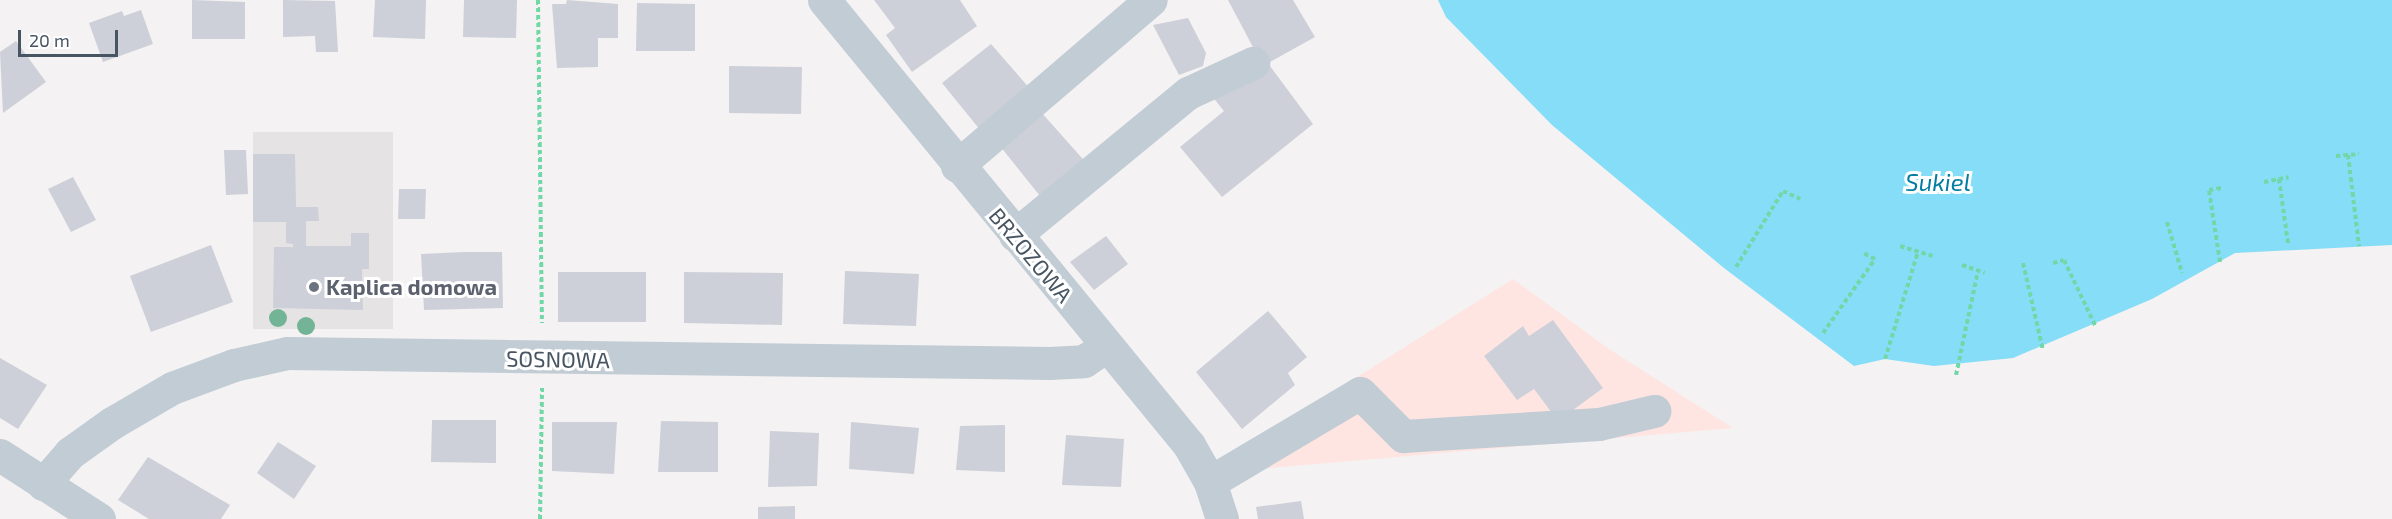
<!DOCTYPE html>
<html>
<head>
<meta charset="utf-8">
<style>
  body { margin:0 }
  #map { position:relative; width:2392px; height:519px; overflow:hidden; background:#f4f2f2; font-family:"Exo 2",sans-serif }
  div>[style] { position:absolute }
  .education>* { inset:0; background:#e5e3e4 }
  .medical>* { inset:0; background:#fee5e2 }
  .water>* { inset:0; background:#85ddf7 }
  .building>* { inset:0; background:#cdd0d8 }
  .path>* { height:4px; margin-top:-2px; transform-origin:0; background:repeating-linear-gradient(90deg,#70d8a7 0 4.5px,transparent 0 7.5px) }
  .minor>* { height:33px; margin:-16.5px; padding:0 16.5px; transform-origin:16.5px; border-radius:16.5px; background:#c1ccd5 }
  .trees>* { width:18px; height:18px; margin:-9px; border-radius:50%; background:#74b496 }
  .dots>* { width:16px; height:16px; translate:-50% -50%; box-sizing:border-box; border:3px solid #fff; border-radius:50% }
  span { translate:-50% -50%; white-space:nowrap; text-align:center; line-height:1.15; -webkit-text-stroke:6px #fff; paint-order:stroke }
  .street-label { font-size:22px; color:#475562 }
  .worship-label { font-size:22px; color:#5b616d; font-weight:700 }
  .left { translate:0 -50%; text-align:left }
  .water-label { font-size:24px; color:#037ea2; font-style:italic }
  .scale { position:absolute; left:18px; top:30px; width:100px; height:27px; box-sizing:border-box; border:3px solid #475562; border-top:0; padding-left:8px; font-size:18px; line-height:21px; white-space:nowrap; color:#475562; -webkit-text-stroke:4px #fff; paint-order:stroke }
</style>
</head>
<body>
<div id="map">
  <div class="education">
    <div style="clip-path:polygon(253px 132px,393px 132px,393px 329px,253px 329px)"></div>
  </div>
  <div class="medical">
    <div style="clip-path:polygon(1513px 279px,1609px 349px,1733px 428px,1246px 470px,1233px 455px)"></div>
  </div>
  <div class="water">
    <div style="clip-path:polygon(1438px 0,2392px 0,2392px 245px,2235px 253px,2152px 299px,2013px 358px,1934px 366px,1885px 359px,1854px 366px,1724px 268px,1552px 125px,1446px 17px)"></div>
  </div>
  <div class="building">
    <div style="clip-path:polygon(192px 0,245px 2px,245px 39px,192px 39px)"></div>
    <div style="clip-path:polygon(283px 0,335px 1px,338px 52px,316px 52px,315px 36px,283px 37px)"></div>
    <div style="clip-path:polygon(375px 0,426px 0,425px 39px,373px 37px)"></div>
    <div style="clip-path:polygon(464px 0,517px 0,516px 38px,463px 37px)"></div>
    <div style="clip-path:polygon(567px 0,618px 4px,618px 38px,598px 38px,598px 67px,557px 68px,552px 4px,566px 4px)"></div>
    <div style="clip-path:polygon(874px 0,960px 0,977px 26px,912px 72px,886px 35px,895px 28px)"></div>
    <div style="clip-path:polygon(1228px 0,1293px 0,1315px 37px,1263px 66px)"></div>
    <div style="clip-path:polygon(637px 3px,695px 4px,695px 51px,636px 51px)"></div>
    <div style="clip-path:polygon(141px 10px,153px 44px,103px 62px,89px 23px,122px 11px,124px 16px)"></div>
    <div style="clip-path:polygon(1188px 18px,1206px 53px,1203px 66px,1179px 75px,1153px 25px)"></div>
    <div style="clip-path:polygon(16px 41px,46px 82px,3px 113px,0 52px)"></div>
    <div style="clip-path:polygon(991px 44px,1031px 90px,981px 131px,942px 83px)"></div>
    <div style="clip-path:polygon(729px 66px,802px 67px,801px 114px,729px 113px)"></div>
    <div style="clip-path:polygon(1270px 66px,1313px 124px,1222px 197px,1180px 147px,1224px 111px,1211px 95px)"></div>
    <div style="clip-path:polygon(1041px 112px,1089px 166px,1044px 201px,1000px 146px)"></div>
    <div style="clip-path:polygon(224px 150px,246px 150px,248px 194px,226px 195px)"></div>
    <div style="clip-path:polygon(253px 154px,295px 154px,296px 207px,318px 207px,319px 221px,306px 221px,306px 246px,351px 246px,351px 233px,369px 233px,369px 269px,362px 269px,363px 310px,273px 308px,274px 247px,293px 247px,293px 244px,286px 243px,286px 222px,253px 222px)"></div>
    <div style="clip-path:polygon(73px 177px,96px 220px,71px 232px,48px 189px)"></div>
    <div style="clip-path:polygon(399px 189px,426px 189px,425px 219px,398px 219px)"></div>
    <div style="clip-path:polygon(1106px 236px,1128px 264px,1094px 290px,1070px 262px)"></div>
    <div style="clip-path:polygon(211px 245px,233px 302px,151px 332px,130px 276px)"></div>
    <div style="clip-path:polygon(464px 252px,502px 252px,503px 308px,424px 310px,421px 254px)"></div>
    <div style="clip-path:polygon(845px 271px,919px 274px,916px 326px,843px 324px)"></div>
    <div style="clip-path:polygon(558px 272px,646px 272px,646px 322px,558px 322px)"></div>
    <div style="clip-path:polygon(684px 272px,783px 273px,782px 325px,684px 323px)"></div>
    <div style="clip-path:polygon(1268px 311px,1307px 357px,1288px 373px,1295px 385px,1242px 429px,1196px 372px)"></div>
    <div style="clip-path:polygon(1553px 320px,1603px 388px,1558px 421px,1534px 389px,1517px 400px,1484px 356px,1523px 326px,1529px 336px)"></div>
    <div style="clip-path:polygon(0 358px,47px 385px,18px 429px,0 418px)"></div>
    <div style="clip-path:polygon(432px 420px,496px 420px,496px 463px,431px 462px)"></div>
    <div style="clip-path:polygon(661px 421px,718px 422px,718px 472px,658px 472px)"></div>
    <div style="clip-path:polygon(552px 422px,617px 422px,614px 474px,552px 471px)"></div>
    <div style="clip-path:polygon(851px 422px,919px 428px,914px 474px,849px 469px)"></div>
    <div style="clip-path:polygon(1005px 425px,1005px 472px,956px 470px,960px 426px)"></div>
    <div style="clip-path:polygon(770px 431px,819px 433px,817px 486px,768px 487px)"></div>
    <div style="clip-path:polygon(1066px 435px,1124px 439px,1121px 487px,1062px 485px)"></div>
    <div style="clip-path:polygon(278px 442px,316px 466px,294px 499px,257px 473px)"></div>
    <div style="clip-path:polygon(148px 457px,230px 505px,221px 519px,149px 519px,118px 500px)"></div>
    <div style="clip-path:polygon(1301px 501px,1304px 519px,1258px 519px,1256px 507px)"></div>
    <div style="clip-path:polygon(795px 506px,795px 519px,758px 519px,758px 507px)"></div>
  </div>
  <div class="path">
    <div style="left:538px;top:0;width:323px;rotate:89.3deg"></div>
    <div style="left:2348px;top:155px;width:92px;rotate:83.1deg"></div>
    <div style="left:2336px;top:156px;width:23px;rotate:-5deg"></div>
    <div style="left:2279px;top:179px;width:65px;rotate:82deg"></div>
    <div style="left:2264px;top:182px;width:25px;rotate:-11deg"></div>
    <div style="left:2167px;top:222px;width:53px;rotate:73.6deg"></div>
    <div style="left:1900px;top:246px;width:34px;rotate:17deg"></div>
    <div style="left:2220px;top:262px;width:73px;rotate:-98.7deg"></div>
    <div style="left:2209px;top:190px;width:13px;rotate:-9deg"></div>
    <div style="left:2023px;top:263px;width:89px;rotate:77.1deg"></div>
    <div style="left:2053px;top:263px;width:11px;rotate:-15deg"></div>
    <div style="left:2064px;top:260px;width:74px;rotate:64.5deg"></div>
    <div style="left:1962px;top:265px;width:24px;rotate:19deg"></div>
    <div style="left:1736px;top:267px;width:89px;rotate:-58.3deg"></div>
    <div style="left:1783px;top:191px;width:19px;rotate:25deg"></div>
    <div style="left:1823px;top:333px;width:90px;rotate:-54.9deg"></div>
    <div style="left:1875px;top:259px;width:13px;rotate:-153deg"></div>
    <div style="left:1885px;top:359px;width:112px;rotate:-72.9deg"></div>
    <div style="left:1956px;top:375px;width:106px;rotate:-78.1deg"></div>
    <div style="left:540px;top:519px;width:131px;rotate:-89.1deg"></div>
  </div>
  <div class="minor">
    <div style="left:824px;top:0;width:576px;rotate:50.64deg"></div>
    <div style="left:1189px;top:445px;width:43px;rotate:60.4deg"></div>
    <div style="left:1210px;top:482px;width:39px;rotate:72deg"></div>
    <div style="left:957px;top:166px;width:255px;rotate:-40.6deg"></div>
    <div style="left:1015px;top:235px;width:224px;rotate:-39.4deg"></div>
    <div style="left:1188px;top:93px;width:72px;rotate:-24.8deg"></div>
    <div style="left:0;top:455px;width:118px;rotate:32.9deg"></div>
    <div style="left:1210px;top:482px;width:174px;rotate:-30.7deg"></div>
    <div style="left:1360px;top:393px;width:61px;rotate:45deg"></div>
    <div style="left:1403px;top:436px;width:196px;rotate:-3.5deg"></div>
    <div style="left:1599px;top:424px;width:57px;rotate:-13.3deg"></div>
    <div style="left:43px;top:484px;width:41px;rotate:-48.9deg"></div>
    <div style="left:70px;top:453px;width:52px;rotate:-35.5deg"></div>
    <div style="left:112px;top:423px;width:69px;rotate:-30.3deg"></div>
    <div style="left:172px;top:388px;width:66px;rotate:-20.4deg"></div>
    <div style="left:234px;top:365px;width:54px;rotate:-12.8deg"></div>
    <div style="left:287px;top:353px;width:762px;rotate:0.75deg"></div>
    <div style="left:1049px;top:363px;width:35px;rotate:-3deg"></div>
    <div style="left:1084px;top:361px;width:27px;rotate:-34deg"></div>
  </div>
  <div class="trees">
    <div style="left:278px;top:318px"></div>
    <div style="left:306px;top:326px"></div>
  </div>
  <div class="dots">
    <div style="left:314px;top:287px;background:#6b7280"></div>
  </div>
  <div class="street-label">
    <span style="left:1031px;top:255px;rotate:50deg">BRZOZOWA</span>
    <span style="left:558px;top:359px;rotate:1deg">SOSNOWA</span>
  </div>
  <div class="worship-label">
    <span class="left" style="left:326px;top:287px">Kaplica domowa</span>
  </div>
  <div class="water-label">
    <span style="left:1938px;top:182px">Sukiel</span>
  </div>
  <div class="scale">20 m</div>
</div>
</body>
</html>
